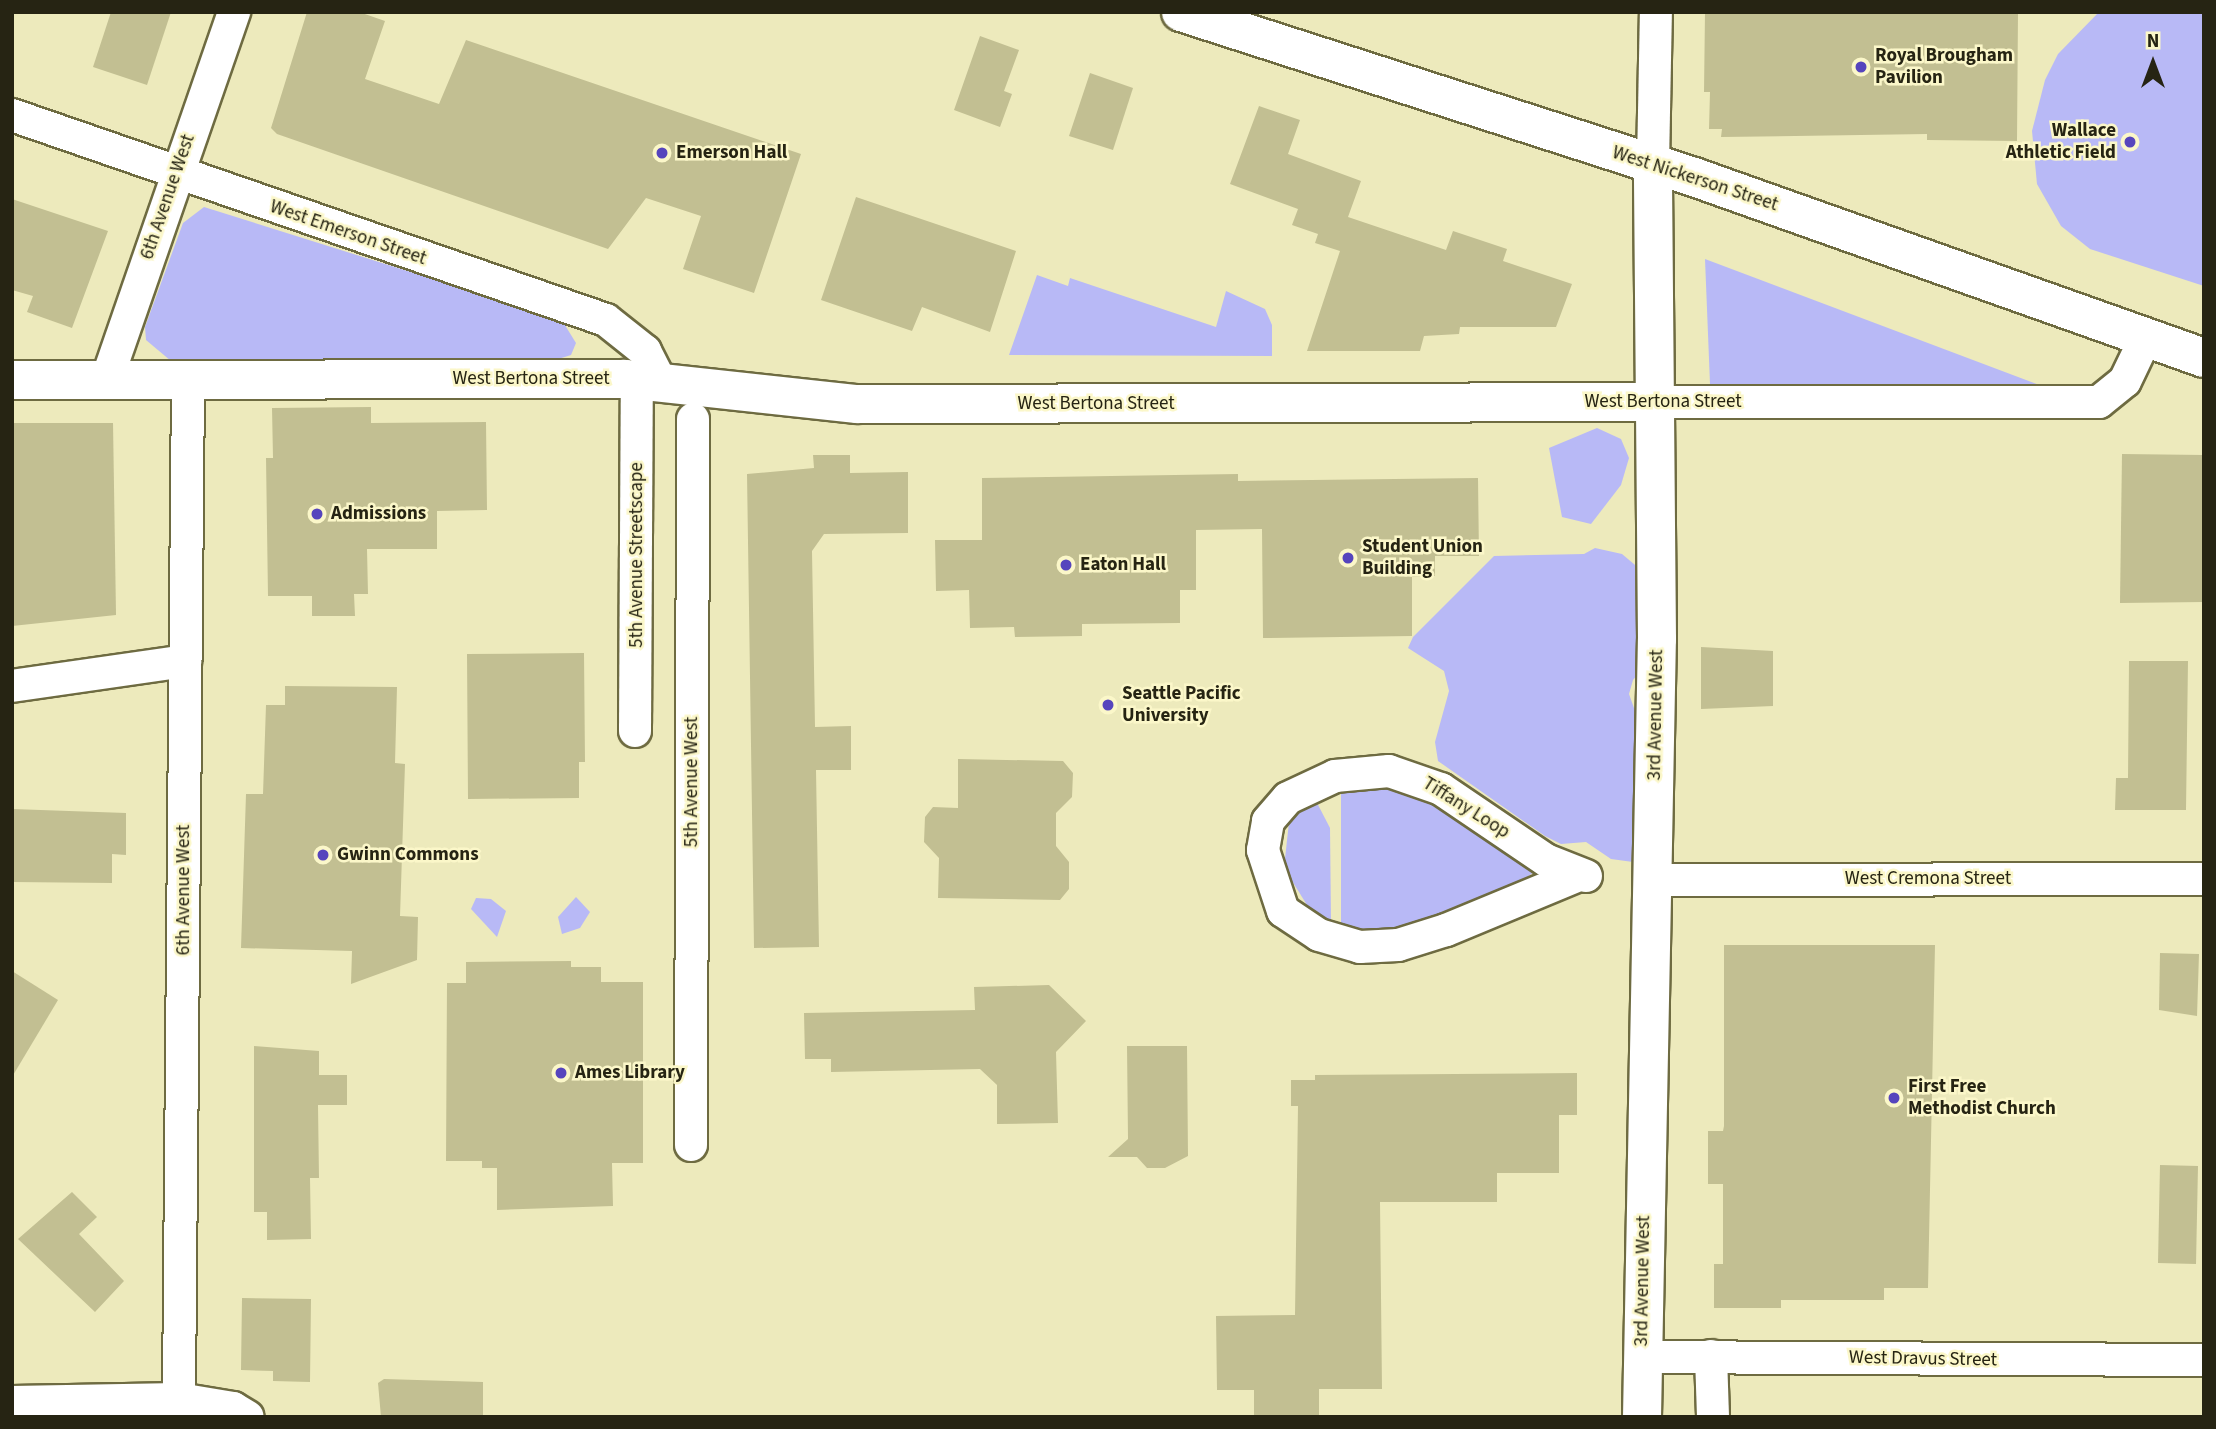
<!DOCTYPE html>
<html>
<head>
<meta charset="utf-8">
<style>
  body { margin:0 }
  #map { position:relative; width:2216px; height:1429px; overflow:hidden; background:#edeabc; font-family:"Source Sans 3",sans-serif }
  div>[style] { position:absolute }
  .green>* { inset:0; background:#b8b9f6 }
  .building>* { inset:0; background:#c2bf92 }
  .roads { filter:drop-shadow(2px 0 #6e6b41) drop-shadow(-2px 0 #6e6b41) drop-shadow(0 2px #6e6b41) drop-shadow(0 -2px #6e6b41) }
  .street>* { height:32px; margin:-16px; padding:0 16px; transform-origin:16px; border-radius:16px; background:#fff }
  .secondary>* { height:38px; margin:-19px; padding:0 19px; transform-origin:19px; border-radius:19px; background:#fff }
  .primary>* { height:38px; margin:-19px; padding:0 19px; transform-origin:19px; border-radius:19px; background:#fff }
  .dots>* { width:19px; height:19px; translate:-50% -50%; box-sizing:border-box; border:4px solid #fbf7c9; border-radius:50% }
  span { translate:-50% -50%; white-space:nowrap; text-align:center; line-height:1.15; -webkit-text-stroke:5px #fbf7c9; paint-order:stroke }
  .poi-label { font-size:19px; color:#262413; font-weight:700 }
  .left { translate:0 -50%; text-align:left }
  .right { translate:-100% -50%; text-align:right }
  .street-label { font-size:19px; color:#262413 }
  .frame { position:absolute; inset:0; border:14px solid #262413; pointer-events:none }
  .north { position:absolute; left:2118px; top:28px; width:70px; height:70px; -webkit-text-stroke:5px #fbf7c9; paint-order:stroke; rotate:0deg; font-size:19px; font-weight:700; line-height:28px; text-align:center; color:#262413 }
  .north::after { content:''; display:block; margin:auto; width:24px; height:32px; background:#262413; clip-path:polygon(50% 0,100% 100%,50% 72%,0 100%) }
</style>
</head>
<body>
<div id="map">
  <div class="green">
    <div style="clip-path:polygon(2099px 12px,2204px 12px,2204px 286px,2090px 249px,2061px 226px,2037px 184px,2032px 131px,2045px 80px,2058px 54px)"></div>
    <div style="clip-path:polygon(204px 207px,541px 313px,563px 322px,576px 343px,571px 355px,555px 360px,171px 361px,146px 340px,145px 327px,183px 223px)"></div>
    <div style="clip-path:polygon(1705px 259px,2042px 386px,1710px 384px)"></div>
    <div style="clip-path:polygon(1037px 275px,1068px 286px,1070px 278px,1216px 327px,1226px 291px,1265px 309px,1272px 325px,1272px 356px,1009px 355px)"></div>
    <div style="clip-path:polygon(1597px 428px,1621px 439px,1629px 458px,1621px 485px,1591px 524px,1562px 517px,1549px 448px)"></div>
    <div style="clip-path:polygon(1595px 548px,1622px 554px,1641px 570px,1651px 659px,1633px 680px,1629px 694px,1640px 725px,1649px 849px,1633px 862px,1611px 859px,1586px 842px,1561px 844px,1545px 836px,1438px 761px,1435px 742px,1449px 691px,1444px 671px,1408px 648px,1413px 637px,1494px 556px,1584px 554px)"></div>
    <div style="clip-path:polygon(1380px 780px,1421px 791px,1483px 831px,1533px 873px,1492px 899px,1401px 930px,1348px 929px,1341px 924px,1341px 786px)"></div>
    <div style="clip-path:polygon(1315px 799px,1330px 828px,1331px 923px,1307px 905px,1284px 868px,1289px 822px,1301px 806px)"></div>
    <div style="clip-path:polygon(576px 897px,590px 912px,580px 928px,562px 934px,558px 917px)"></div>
    <div style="clip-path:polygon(476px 898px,491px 899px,506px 911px,497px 937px,471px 909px)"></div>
  </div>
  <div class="building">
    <div style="clip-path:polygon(111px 12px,171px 12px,147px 85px,93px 67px)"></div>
    <div style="clip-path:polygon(307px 12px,359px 12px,385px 21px,365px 79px,439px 104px,466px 40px,801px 154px,754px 293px,683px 269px,701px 216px,646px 198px,608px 249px,277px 134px,271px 128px)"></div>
    <div style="clip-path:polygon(1705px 12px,2018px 12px,2017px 141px,1927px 140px,1927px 134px,1721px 137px,1722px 129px,1709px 129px,1710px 92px,1704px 92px)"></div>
    <div style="clip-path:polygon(980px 36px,1019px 50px,1004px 91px,1012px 94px,1000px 127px,954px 110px)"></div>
    <div style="clip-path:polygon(1090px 73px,1133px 88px,1113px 150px,1069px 136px)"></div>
    <div style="clip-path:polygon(1259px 106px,1300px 120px,1288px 154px,1361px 181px,1348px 217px,1446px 250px,1453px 231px,1507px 249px,1503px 261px,1572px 284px,1556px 327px,1460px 327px,1459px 334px,1424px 336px,1420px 351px,1307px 351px,1340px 251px,1315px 243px,1318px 234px,1292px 225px,1298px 209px,1230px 184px)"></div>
    <div style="clip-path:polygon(856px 197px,1016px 251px,990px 332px,922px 307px,912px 331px,821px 300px)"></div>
    <div style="clip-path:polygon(12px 199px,108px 231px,72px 328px,27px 312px,33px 296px,12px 290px)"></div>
    <div style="clip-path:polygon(371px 407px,371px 423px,486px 422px,487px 510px,437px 511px,437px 549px,367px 549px,368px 594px,354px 594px,355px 616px,312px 616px,312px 596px,268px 596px,266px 458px,273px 458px,272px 408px)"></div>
    <div style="clip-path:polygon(12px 423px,113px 423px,116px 615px,12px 626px)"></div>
    <div style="clip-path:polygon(2122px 454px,2204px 455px,2204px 602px,2120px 603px)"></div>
    <div style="clip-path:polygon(813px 455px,850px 455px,850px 473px,908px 472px,908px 533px,824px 534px,812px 551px,815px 727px,851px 726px,851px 770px,816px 770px,819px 947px,754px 948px,747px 474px,814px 468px)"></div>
    <div style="clip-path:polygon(1238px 474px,1238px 481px,1478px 478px,1479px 556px,1435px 556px,1435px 576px,1412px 577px,1412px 636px,1263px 638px,1262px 529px,1196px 530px,1196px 590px,1180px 590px,1180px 623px,1082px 624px,1082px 636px,1015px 637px,1014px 627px,970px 628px,969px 590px,936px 591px,935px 540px,982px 540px,982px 478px)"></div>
    <div style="clip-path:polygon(1701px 647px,1773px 651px,1773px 706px,1701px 709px)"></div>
    <div style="clip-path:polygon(584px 653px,585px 762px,579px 762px,579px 798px,468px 799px,467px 654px)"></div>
    <div style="clip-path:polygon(2129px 661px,2188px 661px,2186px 810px,2115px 810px,2116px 778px,2128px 778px)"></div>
    <div style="clip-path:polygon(285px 686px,397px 687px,395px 763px,405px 764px,400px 916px,418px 917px,417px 960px,351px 984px,352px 951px,241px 948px,246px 794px,263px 794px,266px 705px,285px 705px)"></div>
    <div style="clip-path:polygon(958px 759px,1063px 761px,1073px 773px,1072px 797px,1056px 813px,1056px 846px,1069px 862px,1069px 889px,1060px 900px,938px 898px,939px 858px,924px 842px,925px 817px,933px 807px,958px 808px)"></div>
    <div style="clip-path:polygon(12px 809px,126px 813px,126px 855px,112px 854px,112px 883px,12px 882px)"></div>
    <div style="clip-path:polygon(1724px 945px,1935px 945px,1928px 1288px,1884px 1288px,1884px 1300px,1781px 1300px,1781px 1308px,1714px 1308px,1714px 1264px,1723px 1264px,1723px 1184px,1708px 1184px,1708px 1131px,1723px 1131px,1724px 1126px)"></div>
    <div style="clip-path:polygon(2160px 953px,2199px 954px,2197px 1016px,2159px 1010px)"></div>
    <div style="clip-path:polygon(571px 961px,571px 967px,601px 967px,601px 982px,643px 982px,643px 1163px,612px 1163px,613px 1206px,497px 1210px,497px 1168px,482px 1168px,482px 1161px,446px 1161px,447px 983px,466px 983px,466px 962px)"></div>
    <div style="clip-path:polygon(12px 971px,58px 1000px,12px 1077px)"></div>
    <div style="clip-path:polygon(1049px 985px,1086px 1021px,1056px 1052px,1058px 1123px,997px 1124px,997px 1085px,980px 1069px,831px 1072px,831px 1059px,805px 1059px,804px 1013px,975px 1010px,974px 987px)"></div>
    <div style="clip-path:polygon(254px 1046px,319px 1051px,319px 1075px,347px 1075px,347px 1105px,318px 1105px,319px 1178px,310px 1178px,311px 1239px,267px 1240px,267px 1212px,254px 1212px)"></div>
    <div style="clip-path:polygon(1127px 1046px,1187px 1046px,1188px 1156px,1165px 1168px,1147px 1168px,1137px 1157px,1108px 1157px,1128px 1139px)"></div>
    <div style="clip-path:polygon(1577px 1073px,1577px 1115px,1559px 1115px,1559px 1173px,1497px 1173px,1497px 1202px,1380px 1202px,1382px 1389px,1319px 1389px,1319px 1417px,1254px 1417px,1254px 1390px,1217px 1390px,1216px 1316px,1295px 1315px,1298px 1106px,1291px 1106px,1291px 1080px,1315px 1080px,1315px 1075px)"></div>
    <div style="clip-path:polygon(2160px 1165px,2198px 1166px,2196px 1264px,2158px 1263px)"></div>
    <div style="clip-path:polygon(72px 1192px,97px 1217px,79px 1234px,124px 1281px,95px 1312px,18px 1239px)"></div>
    <div style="clip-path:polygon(242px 1298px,311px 1299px,310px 1382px,273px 1381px,273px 1371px,241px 1370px)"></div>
    <div style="clip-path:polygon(384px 1379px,483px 1382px,483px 1417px,381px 1417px,378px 1383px)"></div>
  </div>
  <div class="roads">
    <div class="street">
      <div style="left:12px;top:115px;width:628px;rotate:19.04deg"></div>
      <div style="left:606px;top:320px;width:50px;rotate:38.5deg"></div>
      <div style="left:645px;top:351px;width:33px;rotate:63deg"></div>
      <div style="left:1653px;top:164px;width:152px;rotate:-88.9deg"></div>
      <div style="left:188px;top:381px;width:1018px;rotate:90.51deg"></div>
      <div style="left:179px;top:1399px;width:55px;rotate:9.5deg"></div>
      <div style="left:233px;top:1408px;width:17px;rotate:31deg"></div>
      <div style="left:106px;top:382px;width:392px;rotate:-70.9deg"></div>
      <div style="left:1656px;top:402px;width:443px"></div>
      <div style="left:2099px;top:402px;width:33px;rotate:-39deg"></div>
      <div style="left:2125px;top:381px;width:49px;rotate:-64.5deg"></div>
      <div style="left:12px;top:686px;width:175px;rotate:-8.2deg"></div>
      <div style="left:635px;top:731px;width:352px;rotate:-89.7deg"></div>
      <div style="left:1579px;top:875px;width:144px;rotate:157.5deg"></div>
      <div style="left:1446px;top:930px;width:50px;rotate:162.6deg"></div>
      <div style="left:1398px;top:945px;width:38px;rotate:177deg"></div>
      <div style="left:1360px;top:947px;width:43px;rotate:-163.7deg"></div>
      <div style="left:1319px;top:935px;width:43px;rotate:-146.3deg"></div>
      <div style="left:1283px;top:911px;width:64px;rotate:-108.2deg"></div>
      <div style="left:1263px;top:850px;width:29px;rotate:-80deg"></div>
      <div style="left:1268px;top:821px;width:30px;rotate:-49deg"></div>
      <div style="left:1288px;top:798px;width:52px;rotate:-25.1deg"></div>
      <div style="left:1335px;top:776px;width:54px;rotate:-5.3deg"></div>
      <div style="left:1389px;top:771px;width:55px;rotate:19.1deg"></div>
      <div style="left:1441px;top:789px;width:127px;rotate:34.1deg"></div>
      <div style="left:1546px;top:860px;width:43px;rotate:21.8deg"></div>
      <div style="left:1653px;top:880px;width:551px;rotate:-0.1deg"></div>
      <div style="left:691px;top:1145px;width:726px;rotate:-89.84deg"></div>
      <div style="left:1711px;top:1356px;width:61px;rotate:88.1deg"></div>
      <div style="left:1642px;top:1357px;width:562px;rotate:0.31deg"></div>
      <div style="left:12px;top:1402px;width:167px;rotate:-1deg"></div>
      <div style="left:179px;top:1399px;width:18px;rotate:84deg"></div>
    </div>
    <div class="secondary">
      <div style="left:12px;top:380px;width:613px;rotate:-0.09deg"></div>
      <div style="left:625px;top:379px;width:233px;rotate:6.2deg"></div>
      <div style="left:857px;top:404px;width:799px;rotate:-0.14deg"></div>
      <div style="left:1642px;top:1417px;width:778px;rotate:-88.9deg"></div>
      <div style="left:1657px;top:639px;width:475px;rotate:-90.5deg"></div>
    </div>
    <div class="primary">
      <div style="left:1181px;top:12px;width:539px;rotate:17.83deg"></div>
      <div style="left:1694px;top:177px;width:541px;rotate:19.54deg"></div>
    </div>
  </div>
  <div class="dots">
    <div style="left:1861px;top:67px;background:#5645bd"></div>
    <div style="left:2130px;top:142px;background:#5645bd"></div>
    <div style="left:662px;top:153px;background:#5645bd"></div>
    <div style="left:317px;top:514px;background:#5645bd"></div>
    <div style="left:1348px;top:558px;background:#5645bd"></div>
    <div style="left:1066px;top:565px;background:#5645bd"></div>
    <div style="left:1108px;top:705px;background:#5645bd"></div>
    <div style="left:323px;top:855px;background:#5645bd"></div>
    <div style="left:561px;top:1073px;background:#5645bd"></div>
    <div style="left:1894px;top:1098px;background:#5645bd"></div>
  </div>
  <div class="poi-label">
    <span class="left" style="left:1875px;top:67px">Royal Brougham<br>Pavilion</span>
    <span class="right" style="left:2116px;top:142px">Wallace<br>Athletic Field</span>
    <span class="left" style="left:676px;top:153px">Emerson Hall</span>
    <span class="left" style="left:331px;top:514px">Admissions</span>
    <span class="left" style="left:1362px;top:558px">Student Union<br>Building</span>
    <span class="left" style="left:1080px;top:565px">Eaton Hall</span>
    <span class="left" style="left:1122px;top:705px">Seattle Pacific<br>University</span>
    <span class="left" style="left:337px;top:855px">Gwinn Commons</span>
    <span class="left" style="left:575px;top:1073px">Ames Library</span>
    <span class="left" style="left:1908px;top:1098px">First Free<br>Methodist Church</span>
  </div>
  <div class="street-label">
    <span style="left:1695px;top:179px;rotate:18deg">West Nickerson Street</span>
    <span style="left:168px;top:197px;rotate:-71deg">6th Avenue West</span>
    <span style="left:348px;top:233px;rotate:19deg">West Emerson Street</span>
    <span style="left:531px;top:379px">West Bertona Street</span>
    <span style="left:1663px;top:402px">West Bertona Street</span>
    <span style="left:1096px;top:404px">West Bertona Street</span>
    <span style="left:637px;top:555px;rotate:-90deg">5th Avenue Streetscape</span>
    <span style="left:1656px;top:715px;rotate:-89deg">3rd Avenue West</span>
    <span style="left:692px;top:782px;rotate:-90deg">5th Avenue West</span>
    <span style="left:1466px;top:808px;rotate:32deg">Tiffany Loop</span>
    <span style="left:1928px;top:879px">West Cremona Street</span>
    <span style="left:184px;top:890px;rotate:-90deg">6th Avenue West</span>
    <span style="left:1643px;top:1281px;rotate:-89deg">3rd Avenue West</span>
    <span style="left:1923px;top:1359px;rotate:1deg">West Dravus Street</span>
  </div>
  <div class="frame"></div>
  <div class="north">N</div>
</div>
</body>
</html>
